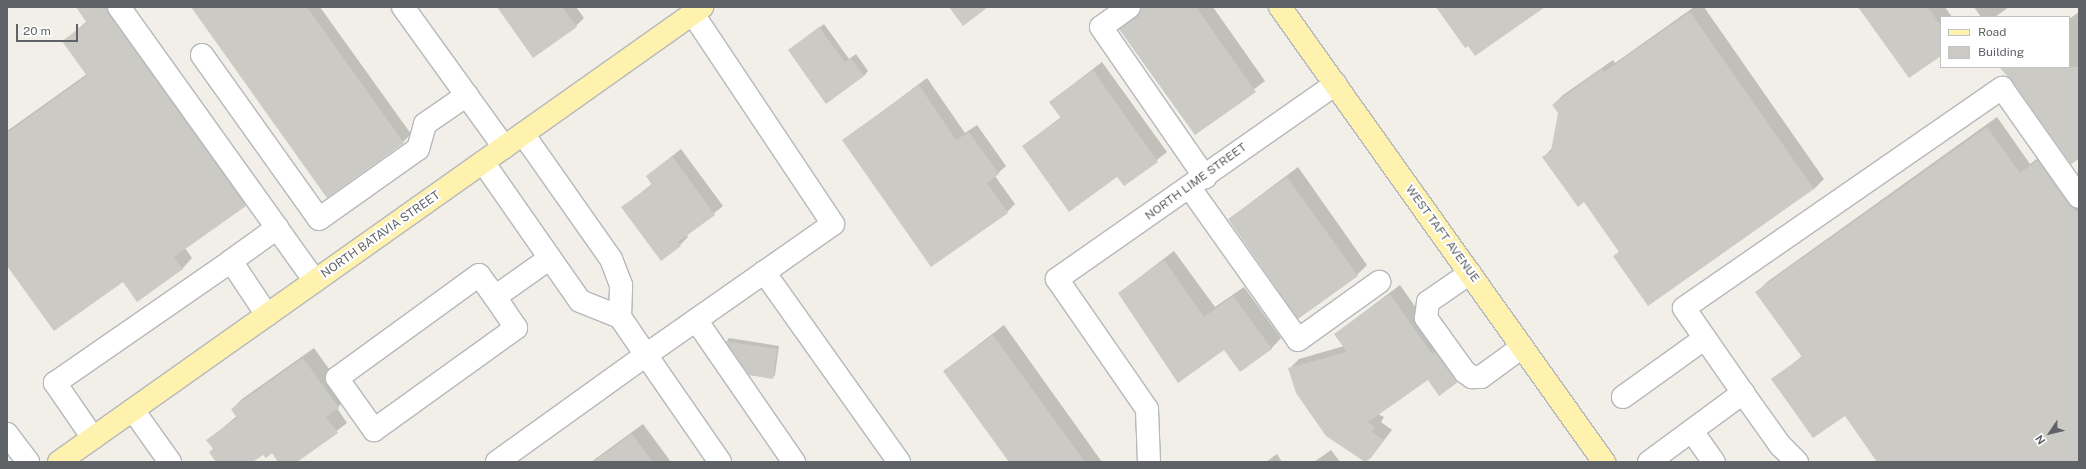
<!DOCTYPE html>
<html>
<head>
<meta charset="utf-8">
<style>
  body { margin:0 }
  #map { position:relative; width:2086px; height:469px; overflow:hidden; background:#f1efe8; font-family:"Public Sans",sans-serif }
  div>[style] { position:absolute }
  .shadow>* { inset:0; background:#0003 }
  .building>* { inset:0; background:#cccac5 }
  .roads { filter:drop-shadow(1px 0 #b5b8bc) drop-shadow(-1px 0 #b5b8bc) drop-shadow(0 1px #b5b8bc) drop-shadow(0 -1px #b5b8bc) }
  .minor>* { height:22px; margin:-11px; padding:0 11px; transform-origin:11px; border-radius:11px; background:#fff }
  .major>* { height:22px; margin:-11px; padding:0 11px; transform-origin:11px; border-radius:11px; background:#fff2af }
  span { translate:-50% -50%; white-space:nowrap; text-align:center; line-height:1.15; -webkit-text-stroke:4px #fff; paint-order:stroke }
  .street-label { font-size:12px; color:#5f6368 }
  .frame { position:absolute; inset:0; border:8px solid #5f6368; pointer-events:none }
  .legend { position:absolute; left:1940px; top:16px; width:130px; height:52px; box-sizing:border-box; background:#fff; border:1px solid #bfc1c3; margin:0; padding:5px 7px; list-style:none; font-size:12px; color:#5f6368 }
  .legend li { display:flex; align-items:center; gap:8px; height:20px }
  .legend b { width:20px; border:1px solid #bfc1c3 }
  .north { position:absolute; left:2030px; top:413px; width:40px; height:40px; -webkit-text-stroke:3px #fff; paint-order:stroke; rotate:235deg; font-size:11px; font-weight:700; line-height:16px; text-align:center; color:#5f6368 }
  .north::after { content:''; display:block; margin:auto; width:14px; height:18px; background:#5f6368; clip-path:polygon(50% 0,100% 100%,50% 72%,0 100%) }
  .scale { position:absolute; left:16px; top:24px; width:62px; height:18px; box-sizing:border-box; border:2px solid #5f6368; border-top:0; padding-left:5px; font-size:12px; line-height:14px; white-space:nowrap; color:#5f6368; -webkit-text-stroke:3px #fff; paint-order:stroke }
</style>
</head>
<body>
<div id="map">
  <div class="shadow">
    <div style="clip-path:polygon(77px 7px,123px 7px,255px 195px,185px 248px,192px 258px,182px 269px,123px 280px,7px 264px,7px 131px,87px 74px,64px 41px,87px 21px)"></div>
    <div style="clip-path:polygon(193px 7px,320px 7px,411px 134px,403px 142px)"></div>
    <div style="clip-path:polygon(498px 7px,576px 7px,584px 18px,576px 26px)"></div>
    <div style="clip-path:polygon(1142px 7px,1213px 7px,1265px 81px,1195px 134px,1120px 29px,1140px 13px)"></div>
    <div style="clip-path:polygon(1694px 7px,1704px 7px,1824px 179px,1814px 189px,1614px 256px,1620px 251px,1585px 201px,1544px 157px,1552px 148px,1559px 112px,1553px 105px,1563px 95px,1613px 60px,1615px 63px)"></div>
    <div style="clip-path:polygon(1860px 7px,1945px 7px,1952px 17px,1941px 17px,1941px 55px)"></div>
    <div style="clip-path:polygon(1974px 7px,2009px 7px,1995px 17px,1981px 17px)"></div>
    <div style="clip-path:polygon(2079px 12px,2079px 158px,2004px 67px,2069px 67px,2069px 19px)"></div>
    <div style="clip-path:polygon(824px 24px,849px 59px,856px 54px,868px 71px,864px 76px,789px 50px)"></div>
    <div style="clip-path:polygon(1102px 62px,1167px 152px,1125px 185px,1118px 176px,1023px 146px,1061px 117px,1050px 102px)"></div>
    <div style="clip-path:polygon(927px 78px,965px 133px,977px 125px,1006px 166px,995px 176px,1015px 204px,1007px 212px,844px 140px)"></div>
    <div style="clip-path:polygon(1997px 117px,2030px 164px,2048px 151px,2079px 193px,2079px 462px,1879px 462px,1845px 415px,1773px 380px,1802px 356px,1757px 292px,1767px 282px)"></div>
    <div style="clip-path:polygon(681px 149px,723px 206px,687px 235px,688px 237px,680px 245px,623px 207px,653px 183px,647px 176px)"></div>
    <div style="clip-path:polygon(1298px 167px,1367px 265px,1357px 275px,1229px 219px)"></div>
    <div style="clip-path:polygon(1174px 251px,1215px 307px,1244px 287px,1281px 338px,1271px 349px,1224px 348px,1119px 293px)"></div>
    <div style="clip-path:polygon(1400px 285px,1442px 345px,1466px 372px,1457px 381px,1428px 379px,1378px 414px,1384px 417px,1381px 422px,1392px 430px,1375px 452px,1289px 369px,1299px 359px,1344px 346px,1335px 334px)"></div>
    <div style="clip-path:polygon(1004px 325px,1102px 462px,1010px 462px,944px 371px)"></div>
    <div style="clip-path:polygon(729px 338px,779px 346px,775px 375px,772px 378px,750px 375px,727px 341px)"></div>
    <div style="clip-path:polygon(314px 348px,349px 397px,337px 408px,347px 423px,296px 462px,280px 462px,272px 452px,264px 453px,252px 462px,218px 462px,214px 449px,208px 440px,237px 416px,232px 409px,242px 399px)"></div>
    <div style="clip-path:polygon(643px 424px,671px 462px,591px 462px)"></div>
    <div style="clip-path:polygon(1331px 450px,1340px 462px,1314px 462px)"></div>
    <div style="clip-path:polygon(1277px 454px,1282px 462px,1266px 462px)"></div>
  </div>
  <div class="building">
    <div style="clip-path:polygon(76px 7px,106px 7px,109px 14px,246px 206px,174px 257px,183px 269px,137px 302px,123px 282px,54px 331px,7px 266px,7px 133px,87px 76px,62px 41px,87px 23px)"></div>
    <div style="clip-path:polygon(191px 7px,307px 7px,404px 143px,327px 198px)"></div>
    <div style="clip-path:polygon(497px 7px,562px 7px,577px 27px,533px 58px)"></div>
    <div style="clip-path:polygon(949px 7px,988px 7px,963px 26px)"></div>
    <div style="clip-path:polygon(1141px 7px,1196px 7px,1256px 92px,1195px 135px,1119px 29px,1137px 17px)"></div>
    <div style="clip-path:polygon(1436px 7px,1545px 7px,1475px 56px,1468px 46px,1465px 48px)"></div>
    <div style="clip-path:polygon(1858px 7px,1928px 7px,1941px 26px,1941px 56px,1909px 78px)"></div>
    <div style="clip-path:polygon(1690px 12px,1814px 189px,1648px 306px,1613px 256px,1619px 252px,1584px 202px,1578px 207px,1542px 157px,1551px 151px,1558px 113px,1552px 105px,1602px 69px,1604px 72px)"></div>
    <div style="clip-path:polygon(819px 27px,845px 62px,851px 58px,864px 76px,826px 104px,788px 50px)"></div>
    <div style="clip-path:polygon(1999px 67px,2079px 67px,2079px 159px,2071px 164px,2012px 81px)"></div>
    <div style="clip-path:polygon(1093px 70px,1158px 162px,1124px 186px,1117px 177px,1069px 212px,1022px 146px,1061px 118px,1049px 102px)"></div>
    <div style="clip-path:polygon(919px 85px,956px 140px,969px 132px,999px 174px,987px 183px,1008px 213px,931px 267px,842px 140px)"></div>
    <div style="clip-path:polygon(1987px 127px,2020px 173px,2038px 160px,2069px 204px,2079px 214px,2079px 462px,1877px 462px,1845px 416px,1813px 438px,1771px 379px,1802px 357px,1755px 292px)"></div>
    <div style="clip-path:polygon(672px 156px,715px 215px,678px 242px,681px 246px,661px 261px,621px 207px,652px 185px,646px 176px)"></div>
    <div style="clip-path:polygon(1287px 177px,1358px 276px,1298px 319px,1228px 219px)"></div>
    <div style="clip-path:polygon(1164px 260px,1204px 317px,1233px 296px,1272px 349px,1240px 372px,1224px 350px,1178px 383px,1118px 293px)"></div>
    <div style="clip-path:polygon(1390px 294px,1432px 354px,1435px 352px,1458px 382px,1439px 396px,1428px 380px,1368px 422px,1375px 427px,1372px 432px,1384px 440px,1371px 458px,1365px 462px,1326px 436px,1296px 393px,1288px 368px,1347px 352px,1334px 334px)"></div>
    <div style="clip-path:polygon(993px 335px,1085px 462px,1009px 462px,943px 371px)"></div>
    <div style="clip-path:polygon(725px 341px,777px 349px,773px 379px,749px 375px)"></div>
    <div style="clip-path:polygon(303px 358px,339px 408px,326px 417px,338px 433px,297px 462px,278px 462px,272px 453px,266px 458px,263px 455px,253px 462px,216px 462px,209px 452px,213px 449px,206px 440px,237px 418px,231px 409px)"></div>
    <div style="clip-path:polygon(632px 434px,653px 462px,593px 462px)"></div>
  </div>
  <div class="roads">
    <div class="minor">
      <div style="left:119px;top:7px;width:272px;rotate:54.4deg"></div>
      <div style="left:403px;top:7px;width:173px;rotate:54.2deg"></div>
      <div style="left:1129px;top:7px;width:34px;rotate:144deg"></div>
      <div style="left:1101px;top:27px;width:183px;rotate:55.3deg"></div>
      <div style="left:202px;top:55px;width:201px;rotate:54.5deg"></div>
      <div style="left:319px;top:219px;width:121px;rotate:-35.3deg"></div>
      <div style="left:418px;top:149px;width:26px;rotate:-74deg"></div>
      <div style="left:425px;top:124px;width:51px;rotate:-34.6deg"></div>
      <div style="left:483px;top:162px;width:169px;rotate:55.1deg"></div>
      <div style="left:580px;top:301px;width:43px;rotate:21.8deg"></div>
      <div style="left:620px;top:317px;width:32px;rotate:-88deg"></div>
      <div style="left:621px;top:285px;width:28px;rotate:-111deg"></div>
      <div style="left:611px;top:259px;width:153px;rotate:-125.1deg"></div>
      <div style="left:1190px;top:188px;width:186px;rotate:54.6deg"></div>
      <div style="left:1298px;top:340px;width:100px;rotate:-35.6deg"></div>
      <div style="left:231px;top:261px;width:57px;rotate:-35.7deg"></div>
      <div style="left:277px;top:228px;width:65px;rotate:54.4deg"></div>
      <div style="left:764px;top:272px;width:233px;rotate:54.6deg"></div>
      <div style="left:1470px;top:273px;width:51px;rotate:145.4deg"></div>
      <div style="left:1428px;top:302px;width:16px;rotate:97deg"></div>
      <div style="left:1426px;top:318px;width:67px;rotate:54.2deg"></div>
      <div style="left:1465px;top:372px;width:9px;rotate:36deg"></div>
      <div style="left:1472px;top:377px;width:9px"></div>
      <div style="left:1481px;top:377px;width:51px;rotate:-36.2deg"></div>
      <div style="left:495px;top:297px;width:27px;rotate:-126deg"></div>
      <div style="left:479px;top:275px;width:175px;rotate:144deg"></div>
      <div style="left:337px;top:378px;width:64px;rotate:54.6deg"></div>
      <div style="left:374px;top:430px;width:175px;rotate:-35.7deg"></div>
      <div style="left:516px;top:328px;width:37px;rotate:-124deg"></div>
      <div style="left:495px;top:297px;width:67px;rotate:-35.3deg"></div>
      <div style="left:620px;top:317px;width:46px;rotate:55.6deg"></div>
      <div style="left:646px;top:355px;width:228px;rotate:-35deg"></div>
      <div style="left:833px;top:224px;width:252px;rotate:-123.7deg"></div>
      <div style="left:696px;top:320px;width:173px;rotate:55.4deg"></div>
      <div style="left:1743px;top:393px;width:103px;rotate:-124.8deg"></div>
      <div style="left:1684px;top:308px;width:387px;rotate:-34.7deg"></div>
      <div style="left:2002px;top:88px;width:133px;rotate:54.8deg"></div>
      <div style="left:1623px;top:397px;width:101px;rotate:-35.7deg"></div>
      <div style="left:133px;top:410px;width:64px;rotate:54.6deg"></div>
      <div style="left:1692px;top:431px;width:38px;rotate:55deg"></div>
      <div style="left:7px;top:434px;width:35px;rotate:53deg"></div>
      <div style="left:93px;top:438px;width:67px;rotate:-124.6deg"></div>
      <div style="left:55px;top:383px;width:214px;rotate:-34.7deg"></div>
      <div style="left:231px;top:261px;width:65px;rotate:56.3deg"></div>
      <div style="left:497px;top:462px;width:183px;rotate:-35.7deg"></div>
      <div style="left:646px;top:355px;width:130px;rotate:55.3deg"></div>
      <div style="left:1149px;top:462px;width:53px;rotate:-92.2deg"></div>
      <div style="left:1147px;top:409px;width:158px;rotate:-124.7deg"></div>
      <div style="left:1057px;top:279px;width:340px;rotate:-35deg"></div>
      <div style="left:1649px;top:462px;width:117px;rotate:-36.3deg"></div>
      <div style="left:1743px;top:393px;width:64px;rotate:54.6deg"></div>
      <div style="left:1780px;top:445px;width:24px;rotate:45deg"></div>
    </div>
    <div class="major">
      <div style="left:1280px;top:7px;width:559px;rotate:54.55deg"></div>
      <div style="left:59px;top:462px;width:788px;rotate:-35.28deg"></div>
    </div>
  </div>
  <div class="street-label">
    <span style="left:1196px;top:182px;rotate:-36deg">NORTH LIME STREET</span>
    <span style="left:1442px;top:234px;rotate:54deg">WEST TAFT AVENUE</span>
    <span style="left:381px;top:235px;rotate:-35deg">NORTH BATAVIA STREET</span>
  </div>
  <div class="frame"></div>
  <ul class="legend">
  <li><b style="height:5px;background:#fff2af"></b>Road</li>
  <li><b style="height:11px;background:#cccac5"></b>Building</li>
  </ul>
  <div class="north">N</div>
  <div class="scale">20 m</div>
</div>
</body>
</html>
